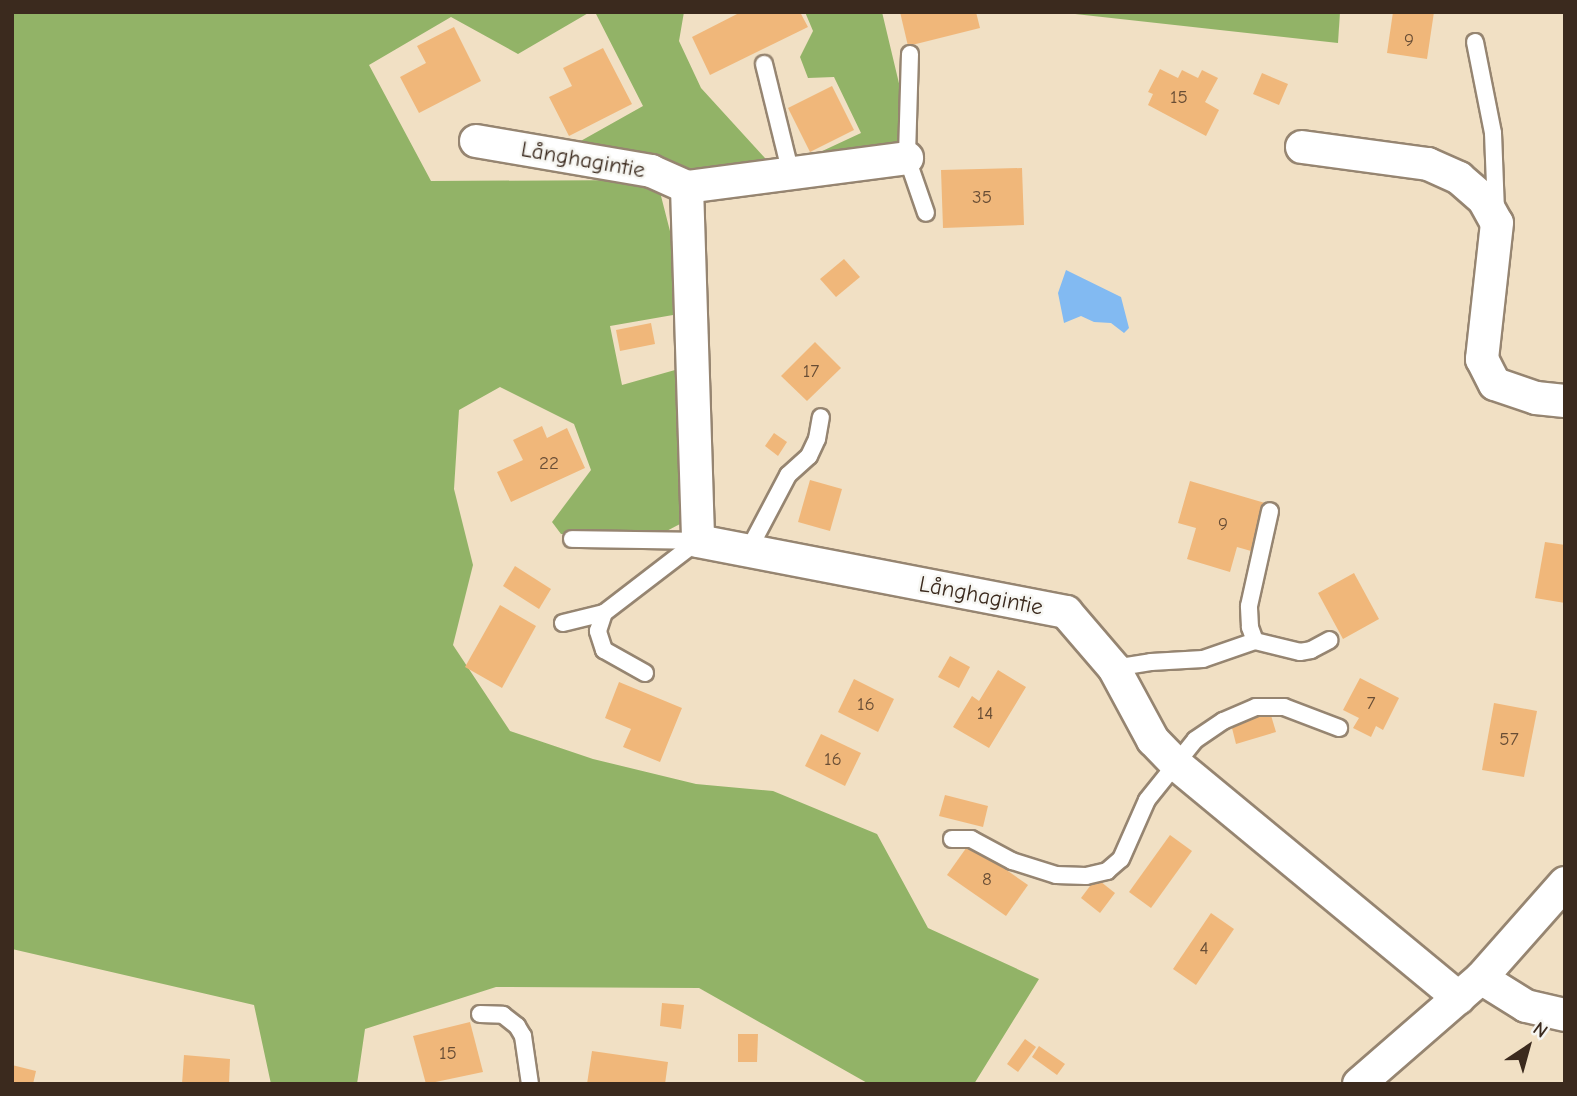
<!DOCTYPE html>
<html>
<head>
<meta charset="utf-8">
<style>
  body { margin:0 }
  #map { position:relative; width:1577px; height:1096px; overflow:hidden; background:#f1e0c4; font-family:"Comic Neue",sans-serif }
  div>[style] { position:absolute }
  .forest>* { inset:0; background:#92b367 }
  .water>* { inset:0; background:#82baf2 }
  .building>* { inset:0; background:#f0b77a }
  .roads { filter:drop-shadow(2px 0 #968571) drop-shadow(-2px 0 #968571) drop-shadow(0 2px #968571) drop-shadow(0 -2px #968571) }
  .service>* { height:16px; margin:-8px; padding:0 8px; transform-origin:8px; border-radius:8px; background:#fff }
  .minor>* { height:32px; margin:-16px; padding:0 16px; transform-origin:16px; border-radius:16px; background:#fff }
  span { translate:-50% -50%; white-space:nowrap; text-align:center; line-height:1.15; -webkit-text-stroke:5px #f6f6f2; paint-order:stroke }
  .number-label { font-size:19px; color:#684d35 }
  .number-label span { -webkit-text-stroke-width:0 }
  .street-label { font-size:23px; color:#3b2a1e }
  .frame { position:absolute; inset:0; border:14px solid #3b2a1e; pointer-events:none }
  .north { position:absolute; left:1493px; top:1012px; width:70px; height:70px; -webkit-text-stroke:5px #f6f6f2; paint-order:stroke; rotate:36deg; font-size:19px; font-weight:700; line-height:28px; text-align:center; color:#3b2a1e }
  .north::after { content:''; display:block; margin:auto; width:24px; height:32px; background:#3b2a1e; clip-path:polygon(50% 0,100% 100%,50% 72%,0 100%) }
</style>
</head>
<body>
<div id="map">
  <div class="forest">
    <div style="clip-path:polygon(12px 12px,590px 12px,518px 54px,451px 17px,369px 65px,431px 181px,639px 180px,660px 192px,672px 239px,673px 315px,610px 326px,622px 385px,675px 370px,680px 524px,659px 535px,561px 534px,552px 522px,591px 470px,574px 424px,500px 387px,459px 410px,454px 489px,473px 565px,453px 645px,510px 731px,593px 759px,696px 784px,773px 791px,877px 834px,928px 928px,1039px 979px,974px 1084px,869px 1084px,699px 988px,496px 987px,365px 1029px,357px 1084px,271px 1084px,254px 1005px,12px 949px)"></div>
    <div style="clip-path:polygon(595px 12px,684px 12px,679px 41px,701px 88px,775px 169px,685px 173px,570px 147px,643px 106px)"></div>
    <div style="clip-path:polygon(805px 12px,882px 12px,902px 96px,899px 150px,803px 160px,861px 133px,834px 77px,808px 78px,800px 57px,813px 31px)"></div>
    <div style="clip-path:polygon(1057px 12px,1340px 12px,1338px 43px)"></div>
  </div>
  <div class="water">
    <div style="clip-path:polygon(1066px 270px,1121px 297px,1129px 328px,1124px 333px,1111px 323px,1094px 322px,1081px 316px,1064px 323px,1058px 293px)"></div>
  </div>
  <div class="building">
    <div style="clip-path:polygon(741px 12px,800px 12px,808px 27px,710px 75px,692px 37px)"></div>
    <div style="clip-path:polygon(900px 12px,976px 12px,980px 28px,908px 46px)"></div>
    <div style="clip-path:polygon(1393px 12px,1434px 12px,1427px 59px,1387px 53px)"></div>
    <div style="clip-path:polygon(454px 27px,481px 81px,419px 113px,400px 77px,426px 63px,417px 46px)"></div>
    <div style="clip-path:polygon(603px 48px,632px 104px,569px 136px,549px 97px,572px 86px,563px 68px)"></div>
    <div style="clip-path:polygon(1160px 69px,1178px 78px,1182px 70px,1198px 78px,1202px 70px,1218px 78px,1205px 102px,1219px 110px,1206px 136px,1148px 105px,1153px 94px,1148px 92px)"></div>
    <div style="clip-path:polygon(1262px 73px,1288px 84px,1279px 105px,1253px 94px)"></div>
    <div style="clip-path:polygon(832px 86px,854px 130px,810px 152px,788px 108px)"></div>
    <div style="clip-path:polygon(1022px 168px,1024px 225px,943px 228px,941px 170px)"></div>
    <div style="clip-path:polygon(844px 259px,860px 277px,836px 297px,820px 279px)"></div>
    <div style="clip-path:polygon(651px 323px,655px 344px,620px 351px,616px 330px)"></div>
    <div style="clip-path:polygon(815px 342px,841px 368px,807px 401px,781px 376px)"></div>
    <div style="clip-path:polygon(542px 426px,547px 438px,567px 428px,585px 468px,511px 502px,497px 472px,523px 460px,513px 440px)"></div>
    <div style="clip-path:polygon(774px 433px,787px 442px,778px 456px,765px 446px)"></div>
    <div style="clip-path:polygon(810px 480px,842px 489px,830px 531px,798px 522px)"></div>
    <div style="clip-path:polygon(1190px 481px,1265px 503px,1251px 551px,1237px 547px,1230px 572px,1187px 559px,1196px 528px,1178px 523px)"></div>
    <div style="clip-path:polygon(1545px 542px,1565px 545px,1565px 603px,1535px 598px)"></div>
    <div style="clip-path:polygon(515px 566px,551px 589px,539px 609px,503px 586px)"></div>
    <div style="clip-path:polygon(1354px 573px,1379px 619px,1343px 639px,1318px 593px)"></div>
    <div style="clip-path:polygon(500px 605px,536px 626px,502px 688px,465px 667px)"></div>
    <div style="clip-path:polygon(950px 656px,970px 667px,959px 688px,938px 677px)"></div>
    <div style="clip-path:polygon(998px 670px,1026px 687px,989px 748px,953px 727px,972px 696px,979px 701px)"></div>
    <div style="clip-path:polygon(1360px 678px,1399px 698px,1383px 730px,1376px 726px,1371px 737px,1353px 728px,1359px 718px,1343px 710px)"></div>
    <div style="clip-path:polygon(854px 679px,894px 699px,878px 732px,838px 712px)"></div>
    <div style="clip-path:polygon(619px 682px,682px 708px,660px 762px,623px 747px,631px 729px,605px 718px)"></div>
    <div style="clip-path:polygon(1494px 703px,1537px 711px,1524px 777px,1482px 770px)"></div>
    <div style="clip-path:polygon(1270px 712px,1276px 732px,1236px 744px,1231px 724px)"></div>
    <div style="clip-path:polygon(821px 734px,861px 753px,845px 786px,805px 766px)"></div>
    <div style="clip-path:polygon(945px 795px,988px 806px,983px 827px,939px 816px)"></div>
    <div style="clip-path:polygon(1170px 835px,1192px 851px,1151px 908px,1129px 892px)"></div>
    <div style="clip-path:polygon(969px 844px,1028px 885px,1006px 916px,947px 875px)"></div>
    <div style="clip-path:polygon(1096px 878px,1115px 893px,1100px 913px,1081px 898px)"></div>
    <div style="clip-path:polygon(1211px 913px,1234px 929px,1196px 985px,1173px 969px)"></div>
    <div style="clip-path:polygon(662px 1003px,684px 1005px,681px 1029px,660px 1026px)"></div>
    <div style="clip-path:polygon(470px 1022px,483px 1072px,426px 1084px,413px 1036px)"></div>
    <div style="clip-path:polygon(738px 1034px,758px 1034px,757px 1062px,738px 1062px)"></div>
    <div style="clip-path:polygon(1025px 1039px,1036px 1047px,1018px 1072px,1007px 1064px)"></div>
    <div style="clip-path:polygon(1039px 1046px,1065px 1064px,1057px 1075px,1032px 1057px)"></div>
    <div style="clip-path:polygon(592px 1051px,668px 1062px,665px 1084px,587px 1084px)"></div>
    <div style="clip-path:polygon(184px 1055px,230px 1059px,229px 1084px,182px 1084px)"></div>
    <div style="clip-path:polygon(12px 1065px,36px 1071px,33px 1084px,12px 1084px)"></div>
  </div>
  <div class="roads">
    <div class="service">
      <div style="left:1475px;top:42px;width:93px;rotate:78.8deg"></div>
      <div style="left:1493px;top:133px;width:77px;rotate:87.8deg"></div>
      <div style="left:910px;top:54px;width:104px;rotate:91.7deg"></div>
      <div style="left:907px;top:158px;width:58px;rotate:70.9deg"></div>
      <div style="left:764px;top:64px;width:113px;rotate:76.2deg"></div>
      <div style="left:572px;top:539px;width:126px;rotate:0.9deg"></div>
      <div style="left:748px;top:551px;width:86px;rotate:-62.2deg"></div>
      <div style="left:788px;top:475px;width:28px;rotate:-42deg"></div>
      <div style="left:809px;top:456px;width:19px;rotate:-65deg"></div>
      <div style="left:817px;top:439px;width:22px;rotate:-80deg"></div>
      <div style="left:563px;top:623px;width:42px;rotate:-13.7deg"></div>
      <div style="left:1255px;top:641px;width:15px;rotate:-110deg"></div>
      <div style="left:1250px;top:627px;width:21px;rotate:-93deg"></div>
      <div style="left:1249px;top:606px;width:97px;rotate:-77.5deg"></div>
      <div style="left:1114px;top:668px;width:37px;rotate:-9deg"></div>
      <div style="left:1151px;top:662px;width:52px;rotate:-3.3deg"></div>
      <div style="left:1203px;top:659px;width:55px;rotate:-19.1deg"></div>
      <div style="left:1255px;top:641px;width:46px;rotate:13.7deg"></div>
      <div style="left:1300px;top:652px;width:11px;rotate:-10deg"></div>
      <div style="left:1311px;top:650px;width:21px;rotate:-28deg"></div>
      <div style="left:645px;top:673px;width:47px;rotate:-150.7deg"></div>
      <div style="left:604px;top:650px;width:20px;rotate:-108deg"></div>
      <div style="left:598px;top:631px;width:19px;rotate:-72deg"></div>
      <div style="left:604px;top:613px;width:118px;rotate:-37.5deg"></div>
      <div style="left:952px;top:839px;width:19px"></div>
      <div style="left:971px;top:839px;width:47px;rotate:28.2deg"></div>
      <div style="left:1012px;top:861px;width:46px;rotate:17.7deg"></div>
      <div style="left:1056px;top:875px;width:30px;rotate:2deg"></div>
      <div style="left:1086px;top:876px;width:22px;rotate:-13deg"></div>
      <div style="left:1107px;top:871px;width:18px;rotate:-41deg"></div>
      <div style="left:1121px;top:859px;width:64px;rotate:-66.2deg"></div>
      <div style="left:1147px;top:800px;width:77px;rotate:-51.3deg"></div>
      <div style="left:1195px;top:740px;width:34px;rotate:-34deg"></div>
      <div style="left:1223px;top:721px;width:36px;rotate:-23deg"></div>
      <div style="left:1256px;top:707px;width:28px"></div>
      <div style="left:1284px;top:707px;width:59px;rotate:20.9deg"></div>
      <div style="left:480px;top:1014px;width:23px;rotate:2deg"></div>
      <div style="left:503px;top:1015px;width:18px;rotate:38deg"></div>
      <div style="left:517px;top:1026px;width:12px;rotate:59deg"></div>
      <div style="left:523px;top:1036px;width:49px;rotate:81.7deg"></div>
    </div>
    <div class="minor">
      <div style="left:476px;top:141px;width:178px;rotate:9.7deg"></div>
      <div style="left:651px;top:171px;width:39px;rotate:24deg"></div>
      <div style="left:687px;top:187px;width:222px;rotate:-7.5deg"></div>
      <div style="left:1302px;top:147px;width:127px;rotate:7.7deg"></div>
      <div style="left:1428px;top:164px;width:34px;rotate:24deg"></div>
      <div style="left:1459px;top:178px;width:33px;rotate:41deg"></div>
      <div style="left:1484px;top:200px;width:26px;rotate:61deg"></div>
      <div style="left:1497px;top:223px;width:137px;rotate:96.3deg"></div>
      <div style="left:1482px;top:359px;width:28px;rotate:63deg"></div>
      <div style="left:1495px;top:384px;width:43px;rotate:18.9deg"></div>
      <div style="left:1536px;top:398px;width:29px;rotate:6deg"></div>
      <div style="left:687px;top:187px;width:354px;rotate:88.2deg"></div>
      <div style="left:698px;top:541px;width:375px;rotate:10.9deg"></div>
      <div style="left:1066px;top:612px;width:74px;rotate:49.4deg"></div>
      <div style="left:1114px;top:668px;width:82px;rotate:61.6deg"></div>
      <div style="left:1153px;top:740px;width:33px;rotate:46deg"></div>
      <div style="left:1176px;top:764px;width:367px;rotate:39.6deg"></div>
      <div style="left:1481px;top:978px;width:53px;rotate:31.9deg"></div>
      <div style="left:1526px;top:1006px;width:40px;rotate:13deg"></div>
      <div style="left:1359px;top:1084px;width:162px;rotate:-41deg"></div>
      <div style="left:1481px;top:978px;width:127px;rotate:-48.5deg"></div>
    </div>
  </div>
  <div class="number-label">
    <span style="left:1409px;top:41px">9</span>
    <span style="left:1179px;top:98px">15</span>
    <span style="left:982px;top:198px">35</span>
    <span style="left:811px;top:372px">17</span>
    <span style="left:549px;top:464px">22</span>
    <span style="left:1223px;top:525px">9</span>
    <span style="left:1371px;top:704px">7</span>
    <span style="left:866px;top:705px">16</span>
    <span style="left:985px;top:714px">14</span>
    <span style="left:1509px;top:740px">57</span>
    <span style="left:833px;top:760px">16</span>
    <span style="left:987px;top:880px">8</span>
    <span style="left:1204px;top:949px">4</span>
    <span style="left:448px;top:1054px">15</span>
  </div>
  <div class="street-label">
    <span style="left:583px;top:160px;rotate:10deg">Långhagintie</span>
    <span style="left:981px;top:596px;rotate:11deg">Långhagintie</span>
  </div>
  <div class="frame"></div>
  <div class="north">N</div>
</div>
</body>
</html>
